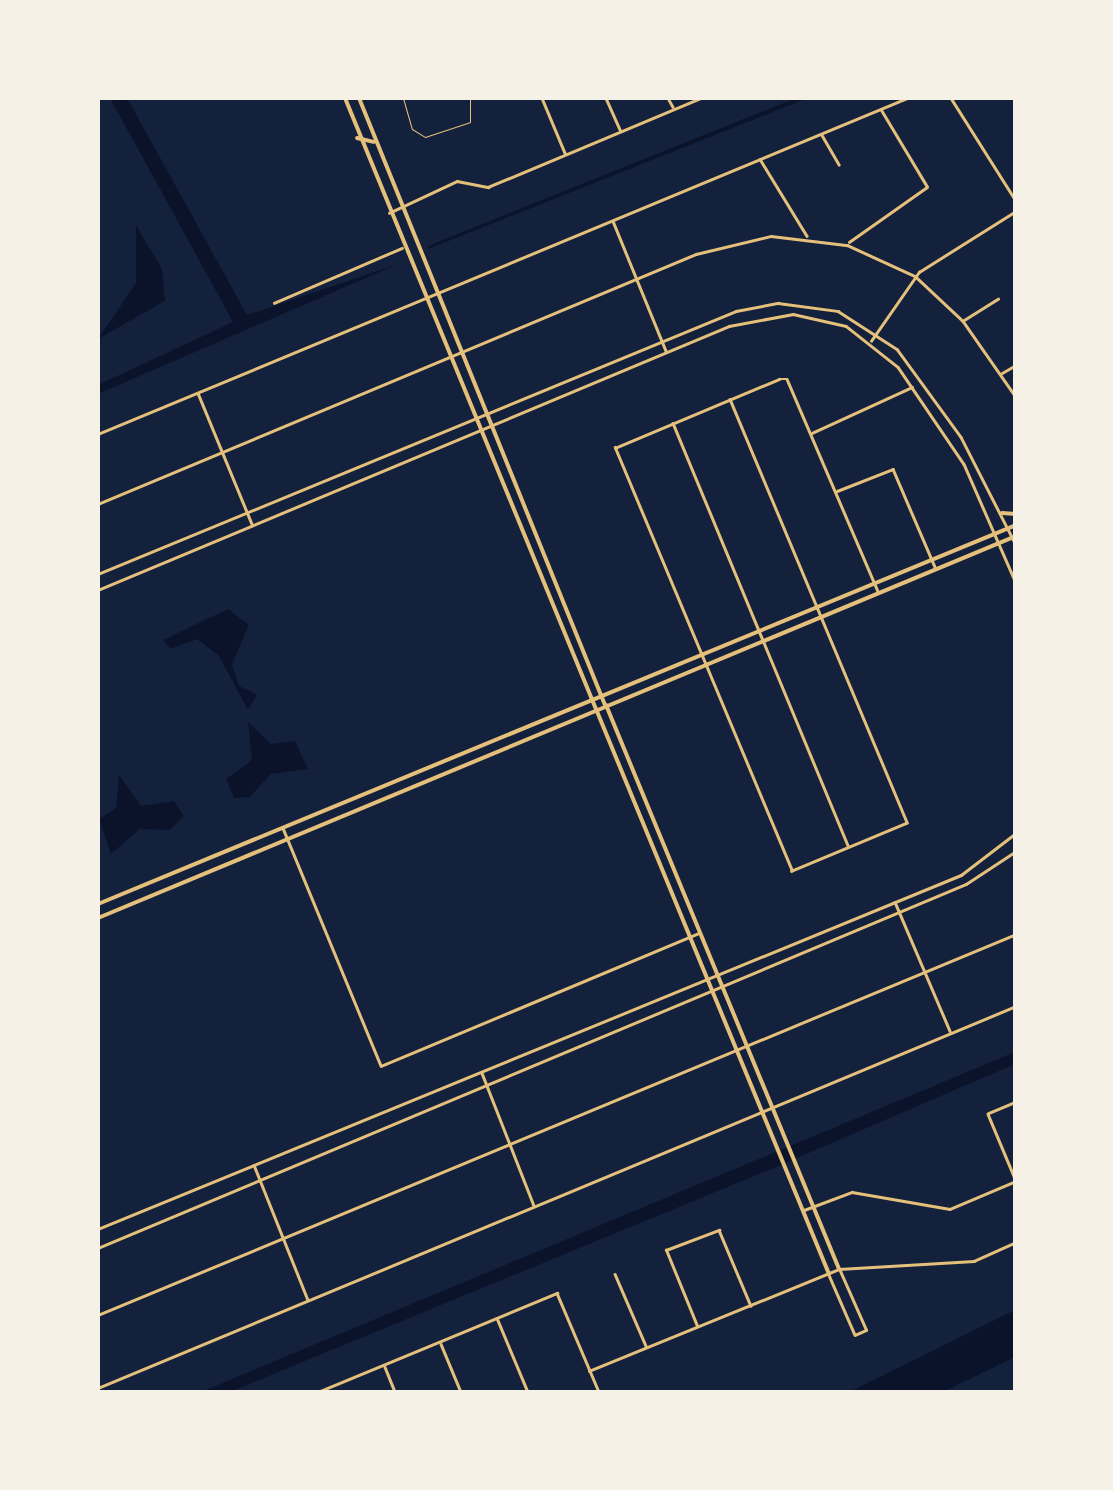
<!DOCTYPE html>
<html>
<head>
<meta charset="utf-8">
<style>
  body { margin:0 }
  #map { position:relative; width:1113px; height:1490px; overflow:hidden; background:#14213d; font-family:Karla,sans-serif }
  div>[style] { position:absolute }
  .water>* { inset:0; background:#0b132b }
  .service>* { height:1px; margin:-0.5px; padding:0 0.5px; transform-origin:0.5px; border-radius:0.5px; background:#e5c07b }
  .minor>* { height:2.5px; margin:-1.25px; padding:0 1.25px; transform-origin:1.25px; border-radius:1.25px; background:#e5c07b }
  .tertiary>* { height:4px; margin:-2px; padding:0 2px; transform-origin:2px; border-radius:2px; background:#e5c07b }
  .secondary>* { height:4px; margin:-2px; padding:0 2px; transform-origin:2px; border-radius:2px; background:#e5c07b }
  span { translate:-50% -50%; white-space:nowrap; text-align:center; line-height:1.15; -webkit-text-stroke:8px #f6f1e7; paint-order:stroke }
  .frame { position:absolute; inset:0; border:100px solid #f6f1e7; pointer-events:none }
</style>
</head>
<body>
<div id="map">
  <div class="water">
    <div style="clip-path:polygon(110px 98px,127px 98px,247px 315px,398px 264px,98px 394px,98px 385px,233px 322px)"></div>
    <div style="clip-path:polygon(796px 98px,808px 98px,428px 249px,428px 246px)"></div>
    <div style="clip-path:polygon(136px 225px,162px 269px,165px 301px,98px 339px,136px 283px)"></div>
    <div style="clip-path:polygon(228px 609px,249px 625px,232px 664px,239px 686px,257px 695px,248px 710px,219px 656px,197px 639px,170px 649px,163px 640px)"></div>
    <div style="clip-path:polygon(248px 722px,271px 744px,295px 741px,308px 769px,271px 774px,250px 797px,234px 798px,226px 779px,252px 760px)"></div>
    <div style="clip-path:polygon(119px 775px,141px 806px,174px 801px,184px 816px,170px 830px,140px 829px,111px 854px,99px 819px,116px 808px)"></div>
    <div style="clip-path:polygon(1015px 1052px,1015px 1064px,776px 1167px,230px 1392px,201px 1392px)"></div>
    <div style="clip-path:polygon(1015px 1310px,1015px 1357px,943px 1392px,849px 1392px)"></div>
  </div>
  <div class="service">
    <div style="left:403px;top:98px;width:32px;rotate:74deg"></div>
    <div style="left:412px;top:129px;width:15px;rotate:32deg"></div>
    <div style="left:425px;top:137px;width:47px;rotate:-18.4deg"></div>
    <div style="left:470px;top:122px;width:24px;rotate:-90deg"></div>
  </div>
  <div class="minor">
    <div style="left:542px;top:98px;width:60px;rotate:67.3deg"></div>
    <div style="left:606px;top:98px;width:35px;rotate:66deg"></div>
    <div style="left:668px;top:98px;width:10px;rotate:61deg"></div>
    <div style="left:951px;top:98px;width:122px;rotate:57.7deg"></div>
    <div style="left:822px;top:135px;width:34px;rotate:60deg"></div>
    <div style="left:760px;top:159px;width:90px;rotate:58.6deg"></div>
    <div style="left:389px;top:213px;width:75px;rotate:-25.2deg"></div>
    <div style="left:457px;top:181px;width:32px;rotate:11deg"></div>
    <div style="left:488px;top:187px;width:231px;rotate:-22.7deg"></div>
    <div style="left:613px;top:221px;width:140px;rotate:67.8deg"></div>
    <div style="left:849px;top:242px;width:95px;rotate:-35.2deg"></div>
    <div style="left:927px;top:187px;width:90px;rotate:-120.9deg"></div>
    <div style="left:274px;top:303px;width:139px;rotate:-23.3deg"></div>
    <div style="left:964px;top:320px;width:40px;rotate:-32deg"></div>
    <div style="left:871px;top:341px;width:84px;rotate:-55.2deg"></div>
    <div style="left:919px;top:272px;width:115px;rotate:-32.2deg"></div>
    <div style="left:1002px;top:373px;width:16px;rotate:-30deg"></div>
    <div style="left:198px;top:393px;width:142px;rotate:67.6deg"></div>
    <div style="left:730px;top:399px;width:459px;rotate:67.3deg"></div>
    <div style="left:907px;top:823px;width:125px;rotate:157.3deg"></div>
    <div style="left:792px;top:871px;width:459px;rotate:-112.7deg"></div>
    <div style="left:615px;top:448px;width:178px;rotate:-22.8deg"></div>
    <div style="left:779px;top:379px;width:8px"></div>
    <div style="left:787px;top:379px;width:231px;rotate:66.8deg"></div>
    <div style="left:673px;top:423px;width:457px;rotate:67.5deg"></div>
    <div style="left:812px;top:433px;width:110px;rotate:-24.7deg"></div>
    <div style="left:98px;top:434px;width:876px;rotate:-22.55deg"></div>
    <div style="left:837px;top:491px;width:60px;rotate:-21.4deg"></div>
    <div style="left:893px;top:469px;width:107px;rotate:66.8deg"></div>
    <div style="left:98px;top:504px;width:648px;rotate:-22.69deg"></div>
    <div style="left:696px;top:254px;width:77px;rotate:-13.5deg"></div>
    <div style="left:771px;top:236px;width:77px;rotate:6.8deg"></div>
    <div style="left:847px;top:245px;width:75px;rotate:24.5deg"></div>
    <div style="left:915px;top:276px;width:66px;rotate:43.2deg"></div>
    <div style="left:963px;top:321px;width:93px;rotate:55.1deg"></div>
    <div style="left:98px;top:574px;width:690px;rotate:-22.4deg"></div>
    <div style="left:736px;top:311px;width:43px;rotate:-10.8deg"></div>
    <div style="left:778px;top:303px;width:61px;rotate:7.6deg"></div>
    <div style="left:838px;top:311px;width:70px;rotate:32.8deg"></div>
    <div style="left:897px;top:349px;width:109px;rotate:54deg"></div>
    <div style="left:961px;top:437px;width:121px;rotate:63deg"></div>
    <div style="left:98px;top:590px;width:684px;rotate:-22.7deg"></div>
    <div style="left:729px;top:326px;width:65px;rotate:-10.6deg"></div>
    <div style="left:793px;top:314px;width:54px;rotate:12.8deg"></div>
    <div style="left:846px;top:326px;width:66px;rotate:38.3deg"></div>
    <div style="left:898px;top:367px;width:117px;rotate:55.8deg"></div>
    <div style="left:964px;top:464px;width:130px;rotate:66.4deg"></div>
    <div style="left:283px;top:828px;width:257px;rotate:67.6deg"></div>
    <div style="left:381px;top:1066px;width:345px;rotate:-22.7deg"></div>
    <div style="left:895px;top:902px;width:140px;rotate:66.9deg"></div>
    <div style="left:482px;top:1073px;width:143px;rotate:68.6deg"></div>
    <div style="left:1016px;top:1102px;width:30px;rotate:157deg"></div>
    <div style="left:988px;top:1114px;width:73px;rotate:67.3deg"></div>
    <div style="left:254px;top:1165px;width:145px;rotate:68.2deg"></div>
    <div style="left:804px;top:1210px;width:51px;rotate:-20.6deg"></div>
    <div style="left:852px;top:1192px;width:99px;rotate:9.8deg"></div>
    <div style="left:950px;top:1209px;width:72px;rotate:-23deg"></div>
    <div style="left:98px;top:1229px;width:933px;rotate:-22.3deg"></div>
    <div style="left:961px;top:875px;width:69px;rotate:-37.4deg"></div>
    <div style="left:98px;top:1248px;width:941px;rotate:-22.75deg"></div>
    <div style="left:966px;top:884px;width:60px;rotate:-33.4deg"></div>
    <div style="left:615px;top:1274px;width:78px;rotate:66.7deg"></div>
    <div style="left:829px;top:1275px;width:65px;rotate:66.6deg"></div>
    <div style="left:855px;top:1335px;width:12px;rotate:-24deg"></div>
    <div style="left:866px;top:1330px;width:64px;rotate:-113.8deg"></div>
    <div style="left:98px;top:1315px;width:994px;rotate:-22.54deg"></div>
    <div style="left:497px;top:1318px;width:80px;rotate:67.3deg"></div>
    <div style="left:697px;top:1326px;width:82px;rotate:-112.2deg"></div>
    <div style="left:666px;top:1250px;width:57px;rotate:-20.7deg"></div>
    <div style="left:719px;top:1230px;width:82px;rotate:67.2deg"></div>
    <div style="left:441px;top:1344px;width:52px;rotate:67.4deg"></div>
    <div style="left:385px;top:1367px;width:27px;rotate:68deg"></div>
    <div style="left:589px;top:1371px;width:270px;rotate:-22.2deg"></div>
    <div style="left:839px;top:1269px;width:135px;rotate:-3.4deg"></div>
    <div style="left:974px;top:1261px;width:46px;rotate:-24.3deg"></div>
    <div style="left:98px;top:1388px;width:994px;rotate:-22.59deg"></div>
    <div style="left:318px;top:1392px;width:259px;rotate:-22.5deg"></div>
    <div style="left:557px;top:1293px;width:108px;rotate:67deg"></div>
  </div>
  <div class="tertiary">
    <div style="left:606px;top:705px;width:610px;rotate:67.55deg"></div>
    <div style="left:596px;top:709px;width:611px;rotate:67.59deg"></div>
  </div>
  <div class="secondary">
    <div style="left:345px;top:98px;width:661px;rotate:67.67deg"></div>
    <div style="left:359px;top:98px;width:655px;rotate:67.94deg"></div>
    <div style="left:357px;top:138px;width:17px;rotate:13deg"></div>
    <div style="left:1002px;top:513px;width:14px;rotate:4deg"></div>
    <div style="left:98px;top:904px;width:993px;rotate:-22.43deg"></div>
    <div style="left:98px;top:918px;width:994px;rotate:-22.59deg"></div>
  </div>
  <div class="frame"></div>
</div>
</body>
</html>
